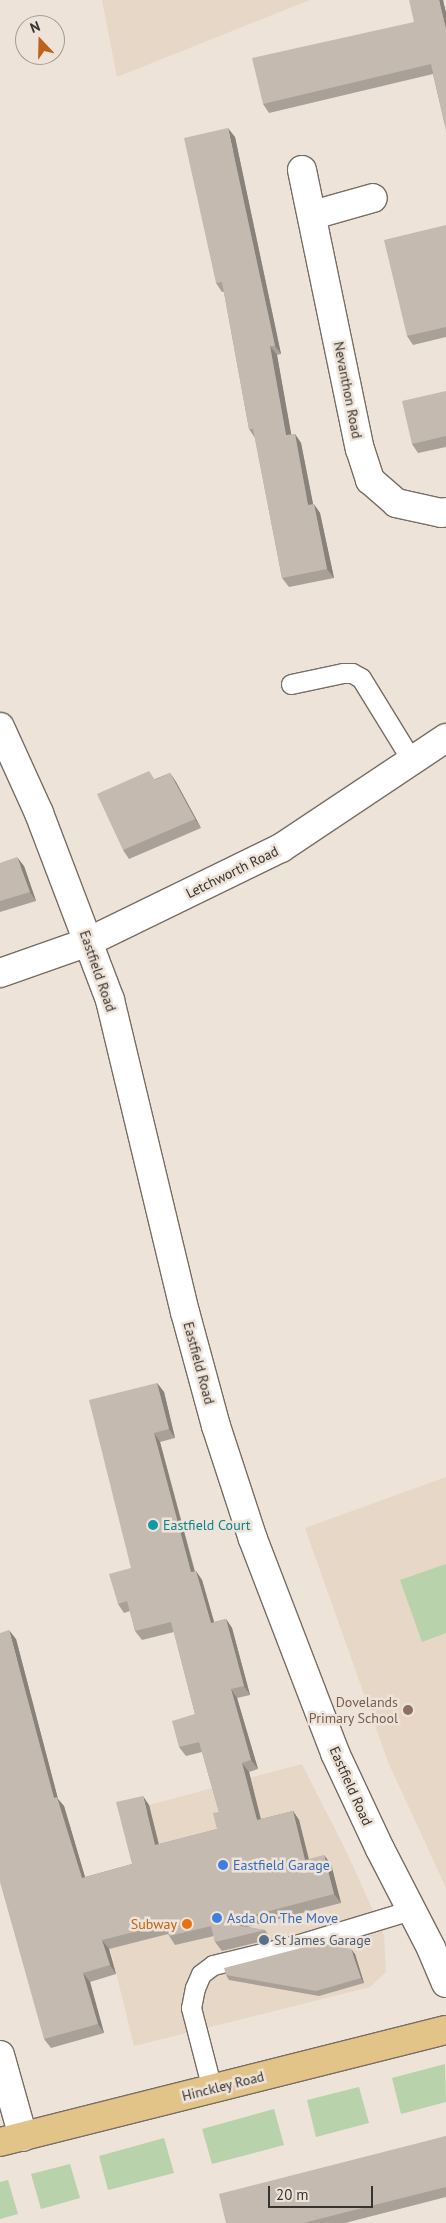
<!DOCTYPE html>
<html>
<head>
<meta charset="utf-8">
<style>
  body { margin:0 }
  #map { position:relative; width:446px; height:2223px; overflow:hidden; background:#eee3d8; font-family:"PT Sans",sans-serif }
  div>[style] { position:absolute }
  .built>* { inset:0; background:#e7d7c7 }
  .green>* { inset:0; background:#b8d2ab }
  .roads { filter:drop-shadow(1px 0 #776d64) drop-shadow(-1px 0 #776d64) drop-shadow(0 1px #776d64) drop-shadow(0 -1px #776d64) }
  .service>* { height:19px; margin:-9.5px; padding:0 9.5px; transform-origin:9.5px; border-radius:9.5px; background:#fff }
  .minor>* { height:28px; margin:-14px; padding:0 14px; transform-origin:14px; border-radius:14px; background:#fff }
  .primary>* { height:28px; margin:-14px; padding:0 14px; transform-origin:14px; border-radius:14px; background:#e2c489 }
  .wall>* { inset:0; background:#a9a097 }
  .shaded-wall>* { inset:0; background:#89827b }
  .building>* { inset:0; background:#c4bab0 }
  .dots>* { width:14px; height:14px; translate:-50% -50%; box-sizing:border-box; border:2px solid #eee3d8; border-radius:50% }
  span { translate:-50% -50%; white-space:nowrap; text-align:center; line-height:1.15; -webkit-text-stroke:5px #eee3d8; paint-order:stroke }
  .street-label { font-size:14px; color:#37332f }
  .culture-label { font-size:14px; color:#0d838f }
  .left { translate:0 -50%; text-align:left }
  .education-label { font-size:14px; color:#785e54 }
  .right { translate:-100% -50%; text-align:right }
  .shop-label { font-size:14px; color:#366cbe }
  .food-label { font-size:14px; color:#c56008 }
  .service-label { font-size:14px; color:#4e5e75 }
  .north { position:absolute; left:15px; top:15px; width:50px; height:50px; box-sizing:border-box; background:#eee3d8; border:1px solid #a59d94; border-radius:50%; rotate:339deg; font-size:14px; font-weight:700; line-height:20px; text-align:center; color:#37332f }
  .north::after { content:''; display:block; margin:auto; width:18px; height:22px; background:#c06118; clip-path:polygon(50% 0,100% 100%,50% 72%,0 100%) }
  .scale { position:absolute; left:268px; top:2186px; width:105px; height:22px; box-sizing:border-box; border:2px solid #37332f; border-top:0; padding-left:6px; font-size:15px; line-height:18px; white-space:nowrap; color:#37332f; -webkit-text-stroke:4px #eee3d8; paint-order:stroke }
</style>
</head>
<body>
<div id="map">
  <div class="built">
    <div style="clip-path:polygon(102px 0,310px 0,117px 77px)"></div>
    <div style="clip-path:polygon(446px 1477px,446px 1888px,388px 1762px,305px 1528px)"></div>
    <div style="clip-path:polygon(302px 1764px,348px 1855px,384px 1935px,386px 1972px,370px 1987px,134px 2046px,106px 1932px,150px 1920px,149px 1805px)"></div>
  </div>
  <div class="green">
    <div style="clip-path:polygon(446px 1564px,446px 1633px,422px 1642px,400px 1580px)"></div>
    <div style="clip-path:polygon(445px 2064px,446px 2102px,401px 2114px,392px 2078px)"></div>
    <div style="clip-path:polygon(359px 2087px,369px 2123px,316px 2137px,307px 2100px)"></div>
    <div style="clip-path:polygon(274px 2109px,284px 2145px,212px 2164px,202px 2129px)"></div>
    <div style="clip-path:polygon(164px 2138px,174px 2173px,108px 2190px,99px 2156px)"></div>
    <div style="clip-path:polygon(70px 2164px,80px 2198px,41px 2209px,31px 2174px)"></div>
    <div style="clip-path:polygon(8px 2180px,18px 2214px,0 2219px,0 2182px)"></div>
  </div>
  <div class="roads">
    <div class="service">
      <div style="left:291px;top:684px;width:53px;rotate:-11.9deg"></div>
      <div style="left:343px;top:673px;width:9px"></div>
      <div style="left:352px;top:673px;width:10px;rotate:29deg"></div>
      <div style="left:361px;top:678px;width:97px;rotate:58.4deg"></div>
      <div style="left:212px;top:2089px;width:84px;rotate:-104.5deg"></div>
      <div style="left:191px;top:2008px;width:20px;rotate:-79deg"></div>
      <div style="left:195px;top:1988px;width:15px;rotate:-67deg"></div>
      <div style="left:201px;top:1974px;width:15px;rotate:-37deg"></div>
      <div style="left:213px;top:1965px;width:89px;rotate:-13.7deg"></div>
      <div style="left:299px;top:1944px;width:117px;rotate:-16.9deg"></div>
    </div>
    <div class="minor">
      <div style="left:302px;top:170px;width:285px;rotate:78.3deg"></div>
      <div style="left:360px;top:449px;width:33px;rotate:72deg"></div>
      <div style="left:370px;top:480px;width:35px;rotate:41deg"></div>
      <div style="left:396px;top:503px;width:46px;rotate:12.5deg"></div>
      <div style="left:441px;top:513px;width:5px;rotate:-11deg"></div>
      <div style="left:313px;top:215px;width:62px;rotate:-15.8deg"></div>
      <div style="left:0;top:727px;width:94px;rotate:65.6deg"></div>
      <div style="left:39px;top:813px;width:200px;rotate:69.2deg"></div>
      <div style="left:110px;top:1000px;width:321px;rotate:76.5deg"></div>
      <div style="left:185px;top:1312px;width:118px;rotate:74.8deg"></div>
      <div style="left:216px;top:1426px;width:119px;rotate:71.9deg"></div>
      <div style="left:253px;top:1539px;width:229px;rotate:69deg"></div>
      <div style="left:335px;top:1753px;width:106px;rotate:64.9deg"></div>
      <div style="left:380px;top:1849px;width:111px;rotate:62.7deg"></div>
      <div style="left:431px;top:1948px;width:38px;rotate:67deg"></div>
      <div style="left:0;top:973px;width:93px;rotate:-19.4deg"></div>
      <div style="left:88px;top:942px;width:215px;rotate:-26deg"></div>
      <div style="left:281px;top:848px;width:198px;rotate:-33.7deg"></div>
      <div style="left:0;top:2055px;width:85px;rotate:74.3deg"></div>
    </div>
    <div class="primary">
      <div style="left:0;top:2142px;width:460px;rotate:-14.1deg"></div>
    </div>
  </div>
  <div class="wall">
    <div style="clip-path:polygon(443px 0,446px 13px,446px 130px,433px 74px,269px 113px,263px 104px,414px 22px)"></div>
    <div style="clip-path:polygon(235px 137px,281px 354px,277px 355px,291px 435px,295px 434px,301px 443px,313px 504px,320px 513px,334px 578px,289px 587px,282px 578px,255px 438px,249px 429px,224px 292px,222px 292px,216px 283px)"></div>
    <div style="clip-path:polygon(446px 225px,446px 337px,413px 345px,407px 336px)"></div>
    <div style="clip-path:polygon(446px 391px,446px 447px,418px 453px,412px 444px)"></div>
    <div style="clip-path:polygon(170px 773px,176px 782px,201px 828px,129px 859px,123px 850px,155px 779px)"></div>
    <div style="clip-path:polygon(0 863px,24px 866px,36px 901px,0 912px)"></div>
    <div style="clip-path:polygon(157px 1383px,164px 1392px,175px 1438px,160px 1442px,195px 1571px,196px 1571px,202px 1580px,214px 1622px,226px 1619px,232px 1628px,250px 1695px,237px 1698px,258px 1769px,249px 1772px,261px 1819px,293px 1811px,299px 1820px,309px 1859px,331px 1864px,341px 1903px,247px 1927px,265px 1930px,271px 1939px,222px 1951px,215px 1942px,214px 1936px,175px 1945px,168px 1934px,109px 1949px,116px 1974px,90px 1982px,104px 2033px,51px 2048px,44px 2039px,16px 1639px,58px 1799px,64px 1806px,85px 1877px,132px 1864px,149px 1805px,159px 1844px,217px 1829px,219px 1812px,202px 1752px,186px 1756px,179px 1747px,195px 1714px,174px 1632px,142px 1640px,135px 1631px,130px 1611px,124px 1613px,118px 1604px,131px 1568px)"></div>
    <div style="clip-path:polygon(355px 1954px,364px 1983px,319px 1996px,229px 1980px,226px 1975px)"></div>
    <div style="clip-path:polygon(446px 2136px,446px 2197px,345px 2223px,226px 2223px)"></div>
  </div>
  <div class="shaded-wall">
    <div style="clip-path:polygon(439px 0,443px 0,446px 13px,446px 29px)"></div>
    <div style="clip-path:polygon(228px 128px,235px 137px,281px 354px,275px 346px)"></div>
    <div style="clip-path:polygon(270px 346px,277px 355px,293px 444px,286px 435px)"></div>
    <div style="clip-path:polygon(295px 434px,301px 443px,315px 514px,308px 505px)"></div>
    <div style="clip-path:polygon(314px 504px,320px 513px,334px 578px,327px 569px)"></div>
    <div style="clip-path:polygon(170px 773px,176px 782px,201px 828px,195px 819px)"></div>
    <div style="clip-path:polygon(17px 857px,24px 866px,36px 901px,30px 892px)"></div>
    <div style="clip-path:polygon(157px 1383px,164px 1392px,175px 1438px,169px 1429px)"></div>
    <div style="clip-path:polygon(154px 1433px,160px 1442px,197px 1581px,191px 1572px)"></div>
    <div style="clip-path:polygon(196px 1571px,202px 1580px,217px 1632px,211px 1623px)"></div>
    <div style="clip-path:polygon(226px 1619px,232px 1628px,250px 1695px,244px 1686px)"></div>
    <div style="clip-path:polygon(9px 1630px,16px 1639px,58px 1799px,64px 1806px,88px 1887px,82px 1878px,54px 1798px)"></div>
    <div style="clip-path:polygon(231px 1689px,237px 1698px,258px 1769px,251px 1760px)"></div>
    <div style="clip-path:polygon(242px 1763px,249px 1772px,263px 1829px,257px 1820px)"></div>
    <div style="clip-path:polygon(143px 1796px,149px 1805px,161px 1854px,155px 1845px)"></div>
    <div style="clip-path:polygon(293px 1811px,299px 1820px,311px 1869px,305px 1860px)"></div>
    <div style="clip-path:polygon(324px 1855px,331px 1864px,341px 1903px,334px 1894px)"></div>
    <div style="clip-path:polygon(102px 1940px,109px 1949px,116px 1974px,110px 1965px)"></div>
    <div style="clip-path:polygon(351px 1949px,355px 1954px,364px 1983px,361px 1978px)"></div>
    <div style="clip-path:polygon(83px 1973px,90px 1982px,104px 2033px,98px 2024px)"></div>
  </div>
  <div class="building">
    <div style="clip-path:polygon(409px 0,439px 0,446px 29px,446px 130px,431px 64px,263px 104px,252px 58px,414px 22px)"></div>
    <div style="clip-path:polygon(228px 128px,275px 346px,270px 346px,286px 435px,295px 434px,308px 505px,314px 504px,327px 569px,282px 578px,253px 429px,249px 429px,222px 282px,216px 283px,184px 138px)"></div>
    <div style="clip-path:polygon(446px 225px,446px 327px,407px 336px,384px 240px)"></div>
    <div style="clip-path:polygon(446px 391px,446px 436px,412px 444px,402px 401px)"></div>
    <div style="clip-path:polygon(149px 771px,155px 780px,170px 773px,195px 819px,123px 850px,97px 794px)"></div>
    <div style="clip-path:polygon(17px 857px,30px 892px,0 901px,0 863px)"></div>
    <div style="clip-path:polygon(157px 1383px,169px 1429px,154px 1433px,191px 1572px,196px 1571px,211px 1623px,226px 1619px,244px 1686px,231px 1689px,251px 1760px,242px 1763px,257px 1820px,293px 1811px,305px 1860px,324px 1855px,334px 1894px,223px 1923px,265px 1930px,215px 1942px,211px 1926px,169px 1936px,166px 1924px,102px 1940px,110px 1965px,83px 1973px,98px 2024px,44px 2039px,0 1882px,0 1633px,9px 1630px,54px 1798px,57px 1797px,82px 1878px,132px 1864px,116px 1802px,143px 1796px,155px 1845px,217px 1829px,213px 1813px,219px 1812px,199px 1742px,179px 1747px,172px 1721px,195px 1714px,171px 1622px,135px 1631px,127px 1601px,118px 1604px,109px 1574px,131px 1568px,89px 1400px)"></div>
    <div style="clip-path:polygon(320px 1943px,351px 1949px,361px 1978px,316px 1991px,226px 1975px,224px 1968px)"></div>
    <div style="clip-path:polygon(446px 2136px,446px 2187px,303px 2223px,226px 2223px,219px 2194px)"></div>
  </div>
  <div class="dots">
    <div style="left:153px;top:1525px;background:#0f9aa8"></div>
    <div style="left:408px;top:1710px;background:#8d6e63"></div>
    <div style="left:223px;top:1865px;background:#3f7fe0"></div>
    <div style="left:217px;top:1918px;background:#3f7fe0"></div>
    <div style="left:187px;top:1924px;background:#e8710a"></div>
    <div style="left:264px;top:1940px;background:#5c6f8a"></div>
  </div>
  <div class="street-label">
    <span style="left:348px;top:390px;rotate:79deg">Nevanthon Road</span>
    <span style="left:232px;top:872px;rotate:-26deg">Letchworth Road</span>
    <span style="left:98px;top:971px;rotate:71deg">Eastfield Road</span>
    <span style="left:199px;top:1363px;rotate:75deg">Eastfield Road</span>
    <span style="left:351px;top:1786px;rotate:66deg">Eastfield Road</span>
    <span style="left:223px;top:2086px;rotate:-14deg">Hinckley Road</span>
  </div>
  <div class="culture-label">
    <span class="left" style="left:163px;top:1525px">Eastfield Court</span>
  </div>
  <div class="education-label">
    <span class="right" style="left:398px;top:1710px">Dovelands<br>Primary School</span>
  </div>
  <div class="shop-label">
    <span class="left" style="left:233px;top:1865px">Eastfield Garage</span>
    <span class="left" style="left:227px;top:1918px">Asda On The Move</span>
  </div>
  <div class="food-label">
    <span class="right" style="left:177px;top:1924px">Subway</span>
  </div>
  <div class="service-label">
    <span class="left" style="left:274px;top:1940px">St James Garage</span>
  </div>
  <div class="north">N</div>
  <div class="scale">20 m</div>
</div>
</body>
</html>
